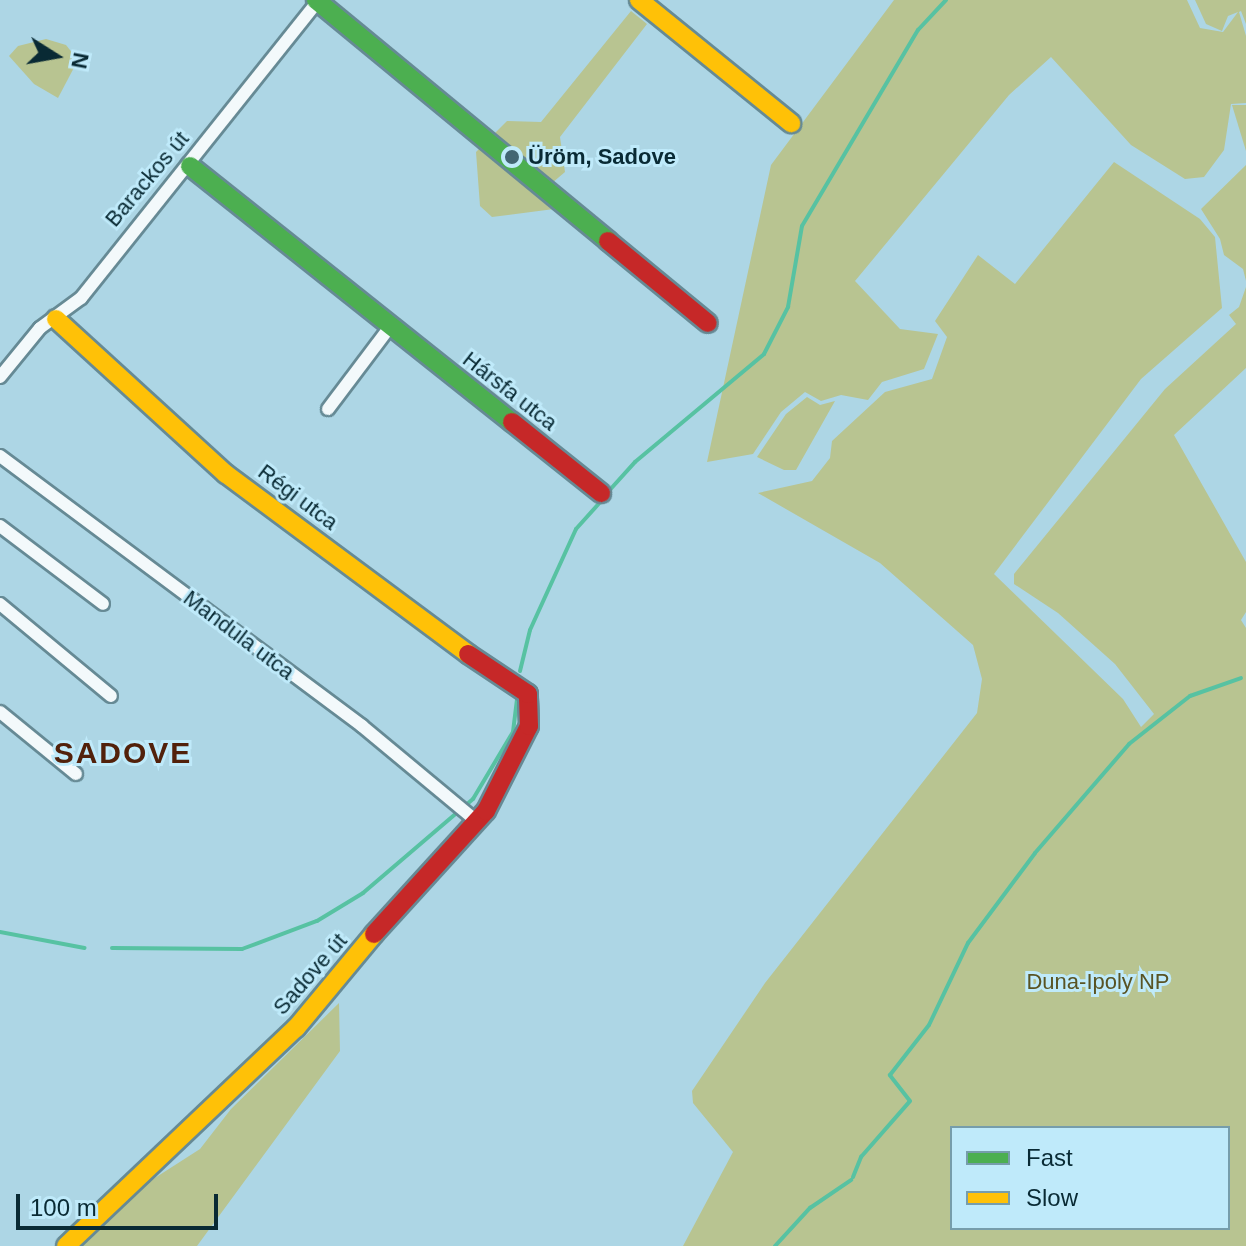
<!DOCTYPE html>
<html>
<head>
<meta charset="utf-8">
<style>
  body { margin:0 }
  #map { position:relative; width:1246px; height:1246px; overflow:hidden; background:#add6e5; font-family:Arial,sans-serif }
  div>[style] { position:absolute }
  .green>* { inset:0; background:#b8c491 }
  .stream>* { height:4px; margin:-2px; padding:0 2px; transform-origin:2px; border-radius:2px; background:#57c2a2 }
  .roads { filter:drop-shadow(2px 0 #668a95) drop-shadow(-2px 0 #668a95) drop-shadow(0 2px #668a95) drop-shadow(0 -2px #668a95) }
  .street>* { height:12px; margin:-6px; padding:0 6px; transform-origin:6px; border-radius:6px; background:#f3f9fb }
  .fast>* { height:18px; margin:-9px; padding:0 9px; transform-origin:9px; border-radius:9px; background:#4caf50 }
  .slow>* { height:18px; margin:-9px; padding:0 9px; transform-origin:9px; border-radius:9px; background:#ffc107 }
  .jam>* { height:18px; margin:-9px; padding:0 9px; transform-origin:9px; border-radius:9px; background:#c62828 }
  .dots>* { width:22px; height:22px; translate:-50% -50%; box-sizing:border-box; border:4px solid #bfeafa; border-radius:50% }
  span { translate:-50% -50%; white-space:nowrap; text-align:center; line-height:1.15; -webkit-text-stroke:6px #bfeafa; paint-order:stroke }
  .poi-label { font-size:22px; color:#092a34; font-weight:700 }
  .left { translate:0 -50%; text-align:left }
  .street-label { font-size:22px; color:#092a34 }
  .park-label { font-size:22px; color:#595323 }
  .district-label { font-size:30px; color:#52210b; font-weight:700; letter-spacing:2px }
  .legend { position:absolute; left:950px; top:1126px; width:280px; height:104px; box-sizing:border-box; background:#bfeafa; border:2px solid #769dab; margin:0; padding:10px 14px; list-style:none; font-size:24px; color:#092a34 }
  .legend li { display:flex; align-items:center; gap:16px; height:40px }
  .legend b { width:40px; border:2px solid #769dab }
  .north { position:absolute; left:16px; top:16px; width:80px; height:80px; -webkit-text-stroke:6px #bfeafa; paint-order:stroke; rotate:101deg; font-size:22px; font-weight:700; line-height:32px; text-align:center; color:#092a34 }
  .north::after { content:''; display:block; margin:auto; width:28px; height:36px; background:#092a34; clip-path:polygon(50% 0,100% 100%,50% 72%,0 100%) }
  .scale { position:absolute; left:16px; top:1194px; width:202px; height:36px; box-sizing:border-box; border:4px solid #092a34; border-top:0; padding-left:10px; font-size:24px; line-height:28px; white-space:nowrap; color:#092a34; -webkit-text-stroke:6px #bfeafa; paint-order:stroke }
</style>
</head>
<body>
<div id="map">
  <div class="green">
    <div style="clip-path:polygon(894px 0,1187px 0,1200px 28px,1223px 32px,1238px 12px,1228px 16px,1222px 31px,1206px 24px,1195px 0,1246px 0,1246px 24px,1241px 11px,1239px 12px,1246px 36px,1246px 103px,1231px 104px,1224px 150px,1204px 177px,1185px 179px,1131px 145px,1051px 57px,1009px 95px,855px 281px,900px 329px,938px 334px,924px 369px,882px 382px,868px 400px,841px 395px,821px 401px,805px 392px,781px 412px,753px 454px,707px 462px,771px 165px)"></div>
    <div style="clip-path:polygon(631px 11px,647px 24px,560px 137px,565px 172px,552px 183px,566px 195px,554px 209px,492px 217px,480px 206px,476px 152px,507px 121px,541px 122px)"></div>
    <div style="clip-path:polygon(46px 39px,66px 45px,78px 60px,58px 98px,34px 84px,9px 56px,18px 46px)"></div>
    <div style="clip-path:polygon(1232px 105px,1246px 105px,1246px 151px)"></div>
    <div style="clip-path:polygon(evenodd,1114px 162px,1200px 219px,1215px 237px,1222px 308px,1141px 379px,994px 574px,1123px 699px,1141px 727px,1154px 714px,1115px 664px,1058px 613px,1014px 584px,1014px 574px,1165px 389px,1236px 324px,1229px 315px,1239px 307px,1246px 287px,1246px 368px,1174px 435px,1246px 562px,1246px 612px,1241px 620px,1246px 628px,1246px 1246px,683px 1246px,733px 1152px,693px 1103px,692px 1091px,765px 983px,977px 713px,982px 679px,973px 645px,880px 563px,758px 493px,812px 481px,830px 458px,832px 441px,885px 392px,932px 379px,947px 337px,935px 321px,978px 255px,1015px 284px,1114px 162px,952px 1128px,1228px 1128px,1228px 1228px,952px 1228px,952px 1128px)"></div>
    <div style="clip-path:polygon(1246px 165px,1246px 281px,1243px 269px,1224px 255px,1220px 239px,1201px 209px)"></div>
    <div style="clip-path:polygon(807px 397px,820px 405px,835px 401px,796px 470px,784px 470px,757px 457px,786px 414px)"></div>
    <div style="clip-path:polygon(339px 1003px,340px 1051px,197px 1246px,78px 1246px,133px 1192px,200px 1149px,231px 1109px)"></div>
  </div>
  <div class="stream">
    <div style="left:607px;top:493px;width:42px;rotate:-47.9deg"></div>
    <div style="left:635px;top:462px;width:168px;rotate:-39.9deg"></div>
    <div style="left:764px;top:354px;width:53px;rotate:-62.9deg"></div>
    <div style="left:788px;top:307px;width:82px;rotate:-80.2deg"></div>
    <div style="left:802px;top:226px;width:228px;rotate:-59.4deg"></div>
    <div style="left:918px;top:30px;width:41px;rotate:-47deg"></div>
    <div style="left:520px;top:671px;width:42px;rotate:-76.3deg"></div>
    <div style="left:530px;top:630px;width:111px;rotate:-65.5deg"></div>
    <div style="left:576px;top:529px;width:39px;rotate:-48deg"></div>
    <div style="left:0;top:932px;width:86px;rotate:10.7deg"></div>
    <div style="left:112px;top:948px;width:130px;rotate:0.4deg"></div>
    <div style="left:242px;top:949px;width:80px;rotate:-20.5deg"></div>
    <div style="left:317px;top:921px;width:54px;rotate:-31.3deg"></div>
    <div style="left:363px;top:893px;width:145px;rotate:-40.5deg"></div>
    <div style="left:473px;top:799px;width:78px;rotate:-59.2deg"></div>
    <div style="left:513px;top:732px;width:34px;rotate:-83deg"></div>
    <div style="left:853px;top:1177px;width:22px;rotate:-68deg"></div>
    <div style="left:861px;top:1157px;width:74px;rotate:-48.8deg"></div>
    <div style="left:910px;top:1101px;width:33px;rotate:-128deg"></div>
    <div style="left:890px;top:1075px;width:63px;rotate:-52deg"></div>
    <div style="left:929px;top:1025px;width:91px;rotate:-64.6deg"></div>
    <div style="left:968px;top:943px;width:112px;rotate:-53.3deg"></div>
    <div style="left:1035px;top:853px;width:144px;rotate:-49.2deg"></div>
    <div style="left:1129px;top:744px;width:78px;rotate:-38.2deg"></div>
    <div style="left:1190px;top:696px;width:54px;rotate:-19.4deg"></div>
    <div style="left:775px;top:1246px;width:52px;rotate:-47.4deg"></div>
    <div style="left:810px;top:1208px;width:50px;rotate:-34.3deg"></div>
  </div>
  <div class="roads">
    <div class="street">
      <div style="left:0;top:377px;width:63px;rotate:-50.8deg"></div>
      <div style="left:40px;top:328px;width:51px;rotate:-36.2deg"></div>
      <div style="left:81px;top:298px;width:379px;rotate:-51.4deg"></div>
      <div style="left:328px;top:409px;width:101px;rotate:-53deg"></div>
      <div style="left:0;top:456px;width:452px;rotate:36.7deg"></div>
      <div style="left:362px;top:726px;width:146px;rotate:39.7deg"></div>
      <div style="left:0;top:526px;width:129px;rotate:37.1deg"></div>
      <div style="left:0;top:604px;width:144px;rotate:39.7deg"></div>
      <div style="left:0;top:712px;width:98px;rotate:39.2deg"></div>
    </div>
    <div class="fast">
      <div style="left:316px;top:0;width:379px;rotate:39.5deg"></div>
      <div style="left:190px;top:166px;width:411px;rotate:38.5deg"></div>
    </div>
    <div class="slow">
      <div style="left:639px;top:0;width:196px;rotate:39deg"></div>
      <div style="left:56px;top:319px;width:230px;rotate:42.4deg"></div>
      <div style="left:226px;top:474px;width:302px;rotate:36.6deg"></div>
      <div style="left:66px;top:1246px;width:317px;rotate:-43.5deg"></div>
      <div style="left:296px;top:1028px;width:122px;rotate:-50.3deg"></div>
    </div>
    <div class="jam">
      <div style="left:608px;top:241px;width:129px;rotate:39.4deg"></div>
      <div style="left:512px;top:422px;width:114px;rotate:38.6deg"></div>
      <div style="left:374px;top:934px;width:166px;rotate:-47.7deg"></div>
      <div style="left:486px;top:811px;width:95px;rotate:-63.2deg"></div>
      <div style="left:529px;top:726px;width:32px;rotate:-92deg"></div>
      <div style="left:528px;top:694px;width:72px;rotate:-146.3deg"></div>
    </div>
  </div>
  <div class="dots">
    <div style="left:512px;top:157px;background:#426672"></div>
  </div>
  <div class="poi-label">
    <span class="left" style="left:528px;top:157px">Üröm, Sadove</span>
  </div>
  <div class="street-label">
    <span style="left:147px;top:179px;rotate:-50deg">Barackos út</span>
    <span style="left:510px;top:391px;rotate:38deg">Hársfa utca</span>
    <span style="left:298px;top:497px;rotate:37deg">Régi utca</span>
    <span style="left:239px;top:635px;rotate:37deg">Mandula utca</span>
    <span style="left:310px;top:974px;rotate:-49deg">Sadove út</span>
  </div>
  <div class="park-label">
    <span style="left:1098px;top:982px">Duna-Ipoly NP</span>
  </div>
  <div class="district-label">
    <span style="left:123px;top:753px">SADOVE</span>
  </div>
  <ul class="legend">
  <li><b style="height:10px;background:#4caf50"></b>Fast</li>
  <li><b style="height:10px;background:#ffc107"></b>Slow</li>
  </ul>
  <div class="north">N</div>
  <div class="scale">100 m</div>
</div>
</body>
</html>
